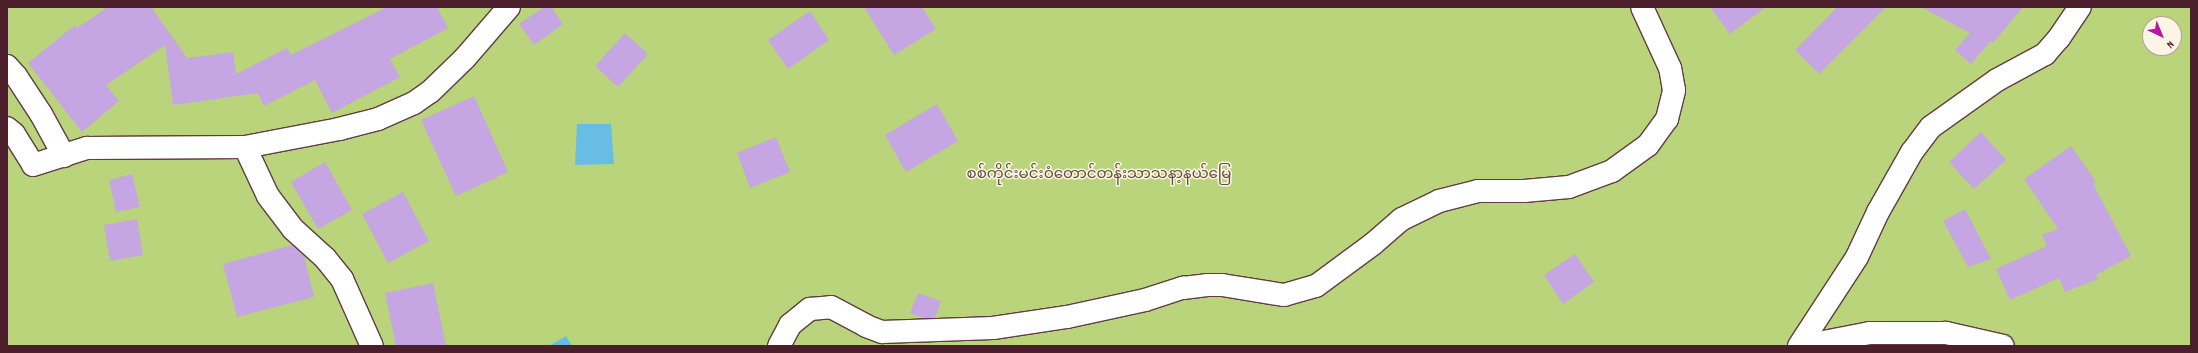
<!DOCTYPE html>
<html>
<head>
<meta charset="utf-8">
<style>
  body { margin:0 }
  #map { position:relative; width:2198px; height:353px; overflow:hidden; background:#f0e0c1; font-family:Dekko,"Noto Sans Myanmar",sans-serif }
  div>[style] { position:absolute }
  .green>* { inset:0; background:#b9d47a }
  .water>* { inset:0; background:#68bde5 }
  .building>* { inset:0; background:#c5a6e2 }
  .roads { filter:drop-shadow(1px 0 #633c42) drop-shadow(-1px 0 #633c42) drop-shadow(0 1px #633c42) drop-shadow(0 -1px #633c42) }
  .street>* { height:22px; margin:-11px; padding:0 11px; transform-origin:11px; border-radius:11px; background:#fff }
  span { translate:-50% -50%; white-space:nowrap; text-align:center; line-height:1.15; -webkit-text-stroke:3px #fcf5e5; paint-order:stroke }
  .park-label { font-size:15px; color:#664c3f }
  .frame { position:absolute; inset:0; border:8px solid #4a1f2b; pointer-events:none }
  .north { position:absolute; left:2142px; top:16px; width:40px; height:40px; box-sizing:border-box; background:#fcf5e5; border:1px solid #b59f9b; border-radius:50%; rotate:136deg; font-size:11px; font-weight:700; line-height:16px; text-align:center; color:#4a1f2b }
  .north::after { content:''; display:block; margin:auto; width:14px; height:18px; background:#b5179e; clip-path:polygon(50% 0,100% 100%,50% 72%,0 100%) }
</style>
</head>
<body>
<div id="map">
  <div class="green">
    <div style="clip-path:polygon(evenodd,7px 7px,2191px 7px,2191px 346px,7px 346px,7px 7px,2150px 24px,2174px 24px,2174px 48px,2150px 48px,2150px 24px)"></div>
  </div>
  <div class="water">
    <div style="clip-path:polygon(577px 124px,611px 124px,614px 164px,575px 165px)"></div>
    <div style="clip-path:polygon(566px 336px,572px 346px,549px 346px)"></div>
  </div>
  <div class="building">
    <div style="clip-path:polygon(108px 7px,151px 7px,187px 58px,233px 52px,236px 74px,287px 48px,291px 55px,387px 7px,437px 7px,448px 28px,390px 59px,400px 77px,332px 113px,315px 80px,264px 106px,258px 93px,173px 105px,165px 45px,106px 85px,119px 101px,82px 132px,28px 63px,75px 25px,77px 28px)"></div>
    <div style="clip-path:polygon(544px 7px,551px 7px,563px 24px,534px 45px,519px 24px)"></div>
    <div style="clip-path:polygon(864px 7px,922px 7px,936px 29px,894px 55px)"></div>
    <div style="clip-path:polygon(1710px 7px,1766px 7px,1730px 34px)"></div>
    <div style="clip-path:polygon(1837px 7px,1886px 7px,1819px 74px,1795px 50px)"></div>
    <div style="clip-path:polygon(1921px 7px,2023px 7px,1993px 43px,1991px 41px,1971px 64px,1955px 50px,1970px 33px)"></div>
    <div style="clip-path:polygon(810px 11px,829px 40px,788px 69px,768px 40px)"></div>
    <div style="clip-path:polygon(625px 33px,648px 54px,618px 87px,595px 66px)"></div>
    <div style="clip-path:polygon(474px 96px,508px 172px,456px 196px,421px 120px)"></div>
    <div style="clip-path:polygon(937px 104px,958px 141px,906px 172px,885px 135px)"></div>
    <div style="clip-path:polygon(1981px 132px,2006px 160px,1974px 189px,1949px 162px)"></div>
    <div style="clip-path:polygon(776px 137px,790px 172px,750px 188px,737px 153px)"></div>
    <div style="clip-path:polygon(2071px 146px,2096px 182px,2093px 184px,2131px 256px,2096px 275px,2098px 279px,2065px 292px,2059px 278px,2010px 300px,1996px 269px,2047px 246px,2042px 235px,2058px 229px,2024px 179px)"></div>
    <div style="clip-path:polygon(325px 162px,352px 210px,318px 229px,291px 182px)"></div>
    <div style="clip-path:polygon(132px 174px,140px 207px,116px 212px,109px 180px)"></div>
    <div style="clip-path:polygon(403px 192px,429px 241px,388px 263px,362px 214px)"></div>
    <div style="clip-path:polygon(1965px 209px,1991px 259px,1968px 267px,1943px 221px)"></div>
    <div style="clip-path:polygon(137px 219px,143px 255px,110px 261px,104px 225px)"></div>
    <div style="clip-path:polygon(292px 245px,304px 255px,314px 297px,237px 317px,223px 264px)"></div>
    <div style="clip-path:polygon(1575px 254px,1594px 282px,1563px 304px,1544px 275px)"></div>
    <div style="clip-path:polygon(433px 283px,446px 346px,396px 346px,385px 293px)"></div>
    <div style="clip-path:polygon(918px 293px,941px 301px,935px 318px,924px 318px,910px 313px)"></div>
  </div>
  <div class="roads">
    <div class="street">
      <div style="left:7px;top:66px;width:13px;rotate:48deg"></div>
      <div style="left:16px;top:76px;width:45px;rotate:56.7deg"></div>
      <div style="left:41px;top:114px;width:48px;rotate:61.3deg"></div>
      <div style="left:7px;top:128px;width:9px;rotate:41deg"></div>
      <div style="left:14px;top:134px;width:36px;rotate:58deg"></div>
      <div style="left:33px;top:165px;width:57px;rotate:-17.5deg"></div>
      <div style="left:87px;top:148px;width:158px;rotate:-0.4deg"></div>
      <div style="left:245px;top:147px;width:96px;rotate:-10.8deg"></div>
      <div style="left:339px;top:129px;width:40px;rotate:-14.4deg"></div>
      <div style="left:378px;top:119px;width:39px;rotate:-24deg"></div>
      <div style="left:414px;top:103px;width:19px;rotate:-35deg"></div>
      <div style="left:430px;top:92px;width:49px;rotate:-44.2deg"></div>
      <div style="left:465px;top:58px;width:67px;rotate:-49.2deg"></div>
      <div style="left:245px;top:147px;width:54px;rotate:64.9deg"></div>
      <div style="left:268px;top:196px;width:41px;rotate:52.9deg"></div>
      <div style="left:293px;top:229px;width:43px;rotate:42.2deg"></div>
      <div style="left:325px;top:258px;width:27px;rotate:51deg"></div>
      <div style="left:342px;top:279px;width:73px;rotate:65.9deg"></div>
      <div style="left:779px;top:346px;width:24px;rotate:-62deg"></div>
      <div style="left:790px;top:325px;width:26px;rotate:-39deg"></div>
      <div style="left:810px;top:309px;width:21px;rotate:-5deg"></div>
      <div style="left:831px;top:307px;width:40px;rotate:28deg"></div>
      <div style="left:866px;top:326px;width:17px;rotate:21deg"></div>
      <div style="left:882px;top:332px;width:111px;rotate:-2.1deg"></div>
      <div style="left:993px;top:328px;width:75px;rotate:-8.5deg"></div>
      <div style="left:1067px;top:317px;width:80px;rotate:-12.3deg"></div>
      <div style="left:1145px;top:300px;width:40px;rotate:-18deg"></div>
      <div style="left:1183px;top:288px;width:24px;rotate:-7deg"></div>
      <div style="left:1207px;top:285px;width:15px"></div>
      <div style="left:1222px;top:285px;width:63px;rotate:9.2deg"></div>
      <div style="left:1284px;top:295px;width:33px;rotate:-16deg"></div>
      <div style="left:1316px;top:286px;width:71px;rotate:-36.4deg"></div>
      <div style="left:1373px;top:244px;width:38px;rotate:-41deg"></div>
      <div style="left:1402px;top:219px;width:41px;rotate:-25.9deg"></div>
      <div style="left:1439px;top:201px;width:40px;rotate:-14.4deg"></div>
      <div style="left:1478px;top:191px;width:46px"></div>
      <div style="left:1524px;top:191px;width:45px;rotate:-5.1deg"></div>
      <div style="left:1569px;top:187px;width:46px;rotate:-20.4deg"></div>
      <div style="left:1612px;top:171px;width:44px;rotate:-35.8deg"></div>
      <div style="left:1648px;top:145px;width:32px;rotate:-54deg"></div>
      <div style="left:1667px;top:119px;width:30px;rotate:-76deg"></div>
      <div style="left:1674px;top:90px;width:22px;rotate:-100deg"></div>
      <div style="left:1670px;top:68px;width:67px;rotate:-114.7deg"></div>
      <div style="left:1799px;top:346px;width:106px;rotate:-56.9deg"></div>
      <div style="left:1857px;top:257px;width:50px;rotate:-65deg"></div>
      <div style="left:1878px;top:212px;width:69px;rotate:-60.5deg"></div>
      <div style="left:1912px;top:152px;width:31px;rotate:-53deg"></div>
      <div style="left:1931px;top:127px;width:81px;rotate:-35.5deg"></div>
      <div style="left:1997px;top:80px;width:55px;rotate:-28.4deg"></div>
      <div style="left:2045px;top:54px;width:21px;rotate:-49deg"></div>
      <div style="left:2059px;top:38px;width:37px;rotate:-56deg"></div>
      <div style="left:1803px;top:346px;width:68px;rotate:-11deg"></div>
      <div style="left:1870px;top:333px;width:76px"></div>
      <div style="left:1946px;top:333px;width:58px;rotate:12.8deg"></div>
    </div>
  </div>
  <div class="park-label">
    <span style="left:1099px;top:176px">စစ်ကိုင်းမင်းဝံတောင်တန်းသာသနာ့နယ်မြေ</span>
  </div>
  <div class="frame"></div>
  <div class="north">N</div>
</div>
</body>
</html>
